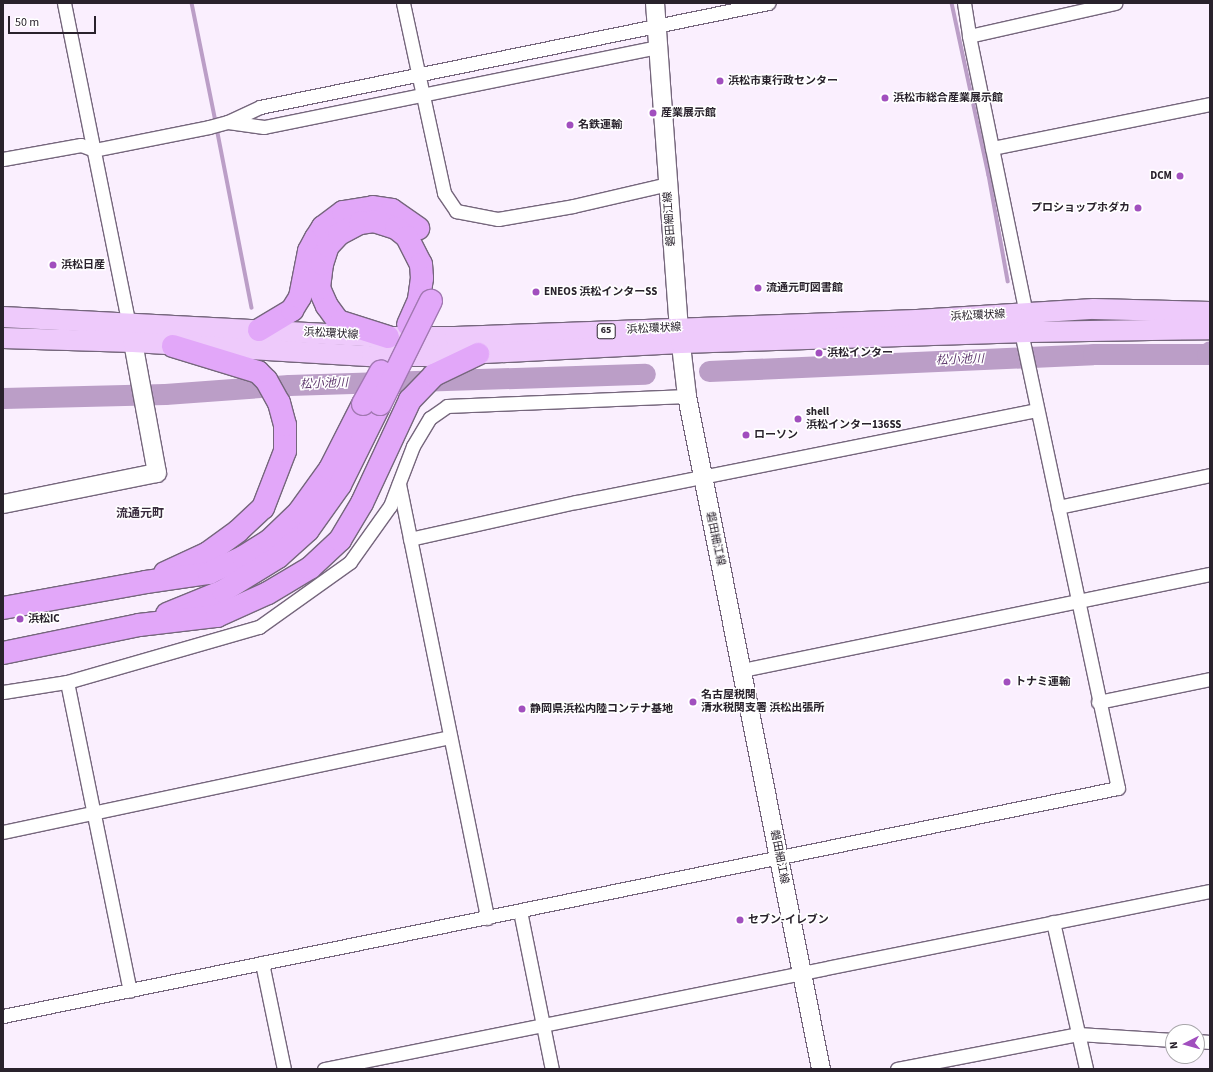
<!DOCTYPE html>
<html>
<head>
<meta charset="utf-8">
<style>
  body { margin:0 }
  #map { position:relative; width:1213px; height:1072px; overflow:hidden; background:#faeffe; font-family:"Source Sans 3","Noto Sans JP",sans-serif }
  div>[style] { position:absolute }
  .stream>* { height:3.5px; margin:-1.75px; padding:0 1.75px; transform-origin:1.75px; border-radius:1.75px; background:#bb9ec7 }
  .river>* { height:21px; margin:-10.5px; padding:0 10.5px; transform-origin:10.5px; border-radius:10.5px; background:#bb9ec7 }
  .roads { filter:drop-shadow(1px 0 #75667c) drop-shadow(-1px 0 #75667c) drop-shadow(0 1px #75667c) drop-shadow(0 -1px #75667c) }
  .street>* { height:13px; margin:-6.5px; padding:0 6.5px; transform-origin:6.5px; border-radius:6.5px; background:#fff }
  .secondary>* { height:18px; margin:-9px; padding:0 9px; transform-origin:9px; border-radius:9px; background:#fff }
  .primary>* { height:20px; margin:-10px; padding:0 10px; transform-origin:10px; border-radius:10px; background:#eecafb }
  .highway>* { height:22px; margin:-11px; padding:0 11px; transform-origin:11px; border-radius:11px; background:#e2a7f9 }
  .bridges { filter:drop-shadow(1px 0 #a178b1) drop-shadow(-1px 0 #a178b1) drop-shadow(0 1px #a178b1) drop-shadow(0 -1px #a178b1) }
  .highway-bridge>* { height:22px; margin:-11px; padding:0 11px; transform-origin:11px; border-radius:11px; background:#e2a7f9 }
  .dots>* { width:11px; height:11px; translate:-50% -50%; box-sizing:border-box; border:2px solid #fff; border-radius:50% }
  span { translate:-50% -50%; white-space:nowrap; text-align:center; line-height:1.15; -webkit-text-stroke:3px #fff; paint-order:stroke }
  .shield-label span { padding:1px 3px; background:#fff; border:1px solid; border-radius:3px; -webkit-text-stroke-width:0 }
  .shield-label { font-size:10px; color:#29222c; font-weight:700 }
  .poi-label { font-size:11px; color:#29222c; font-weight:700 }
  .left { translate:0 -50%; text-align:left }
  .right { translate:-100% -50%; text-align:right }
  .street-label { font-size:11px; color:#29222c }
  .water-label { font-size:12px; color:#5f396e; font-style:italic }
  .neighbourhood-label { font-size:12px; color:#392b3e; font-weight:700 }
  .frame { position:absolute; inset:0; border:4px solid #29222c; pointer-events:none }
  .north { position:absolute; left:1165px; top:1024px; width:40px; height:40px; box-sizing:border-box; background:#fff; border:1px solid #a9a7ab; border-radius:50%; rotate:264deg; font-size:11px; font-weight:700; line-height:16px; text-align:center; color:#29222c }
  .north::after { content:''; display:block; margin:auto; width:14px; height:18px; background:#a14fbe; clip-path:polygon(50% 0,100% 100%,50% 72%,0 100%) }
  .scale { position:absolute; left:8px; top:16px; width:88px; height:18px; box-sizing:border-box; border:2px solid #29222c; border-top:0; padding-left:5px; font-size:12px; line-height:14px; white-space:nowrap; color:#29222c; -webkit-text-stroke:3px #fff; paint-order:stroke }
</style>
</head>
<body>
<div id="map">
  <div class="stream">
    <div style="left:192px;top:3px;width:121px;rotate:78.6deg"></div>
    <div style="left:952px;top:3px;width:176px;rotate:77.9deg"></div>
    <div style="left:989px;top:175px;width:108px;rotate:79.8deg"></div>
    <div style="left:217px;top:128px;width:183px;rotate:79deg"></div>
  </div>
  <div class="river">
    <div style="left:709px;top:371px;width:384px;rotate:-2.5deg"></div>
    <div style="left:1093px;top:354px;width:114px"></div>
    <div style="left:1207px;top:354px;width:4px;rotate:-45deg"></div>
    <div style="left:3px;top:398px;width:162px;rotate:-1.4deg"></div>
    <div style="left:165px;top:394px;width:124px;rotate:-4.2deg"></div>
    <div style="left:289px;top:385px;width:356px;rotate:-1.8deg"></div>
  </div>
  <div class="roads">
    <div class="street">
      <div style="left:64px;top:3px;width:328px;rotate:78.6deg"></div>
      <div style="left:403px;top:3px;width:194px;rotate:77.8deg"></div>
      <div style="left:444px;top:193px;width:22px;rotate:56deg"></div>
      <div style="left:456px;top:211px;width:43px;rotate:10.8deg"></div>
      <div style="left:498px;top:219px;width:76px;rotate:-9.8deg"></div>
      <div style="left:573px;top:206px;width:98px;rotate:-13deg"></div>
      <div style="left:964px;top:3px;width:33px;rotate:81deg"></div>
      <div style="left:969px;top:36px;width:150px;rotate:-12.7deg"></div>
      <div style="left:969px;top:36px;width:284px;rotate:78.4deg"></div>
      <div style="left:228px;top:122px;width:36px;rotate:8deg"></div>
      <div style="left:264px;top:127px;width:401px;rotate:-11.5deg"></div>
      <div style="left:992px;top:148px;width:222px;rotate:-11.4deg"></div>
      <div style="left:3px;top:159px;width:79px;rotate:-10.2deg"></div>
      <div style="left:81px;top:145px;width:14px;rotate:21deg"></div>
      <div style="left:94px;top:150px;width:117px;rotate:-11.3deg"></div>
      <div style="left:209px;top:127px;width:20px;rotate:-15deg"></div>
      <div style="left:228px;top:122px;width:35px;rotate:-25deg"></div>
      <div style="left:260px;top:107px;width:519px;rotate:-11.57deg"></div>
      <div style="left:399px;top:484px;width:443px;rotate:78.5deg"></div>
      <div style="left:1058px;top:507px;width:155px;rotate:-11.9deg"></div>
      <div style="left:410px;top:539px;width:170px;rotate:-12.6deg"></div>
      <div style="left:576px;top:502px;width:469px;rotate:-11.3deg"></div>
      <div style="left:742px;top:670px;width:478px;rotate:-11.6deg"></div>
      <div style="left:67px;top:682px;width:315px;rotate:78.5deg"></div>
      <div style="left:3px;top:692px;width:65px;rotate:-8.9deg"></div>
      <div style="left:67px;top:682px;width:200px;rotate:-16deg"></div>
      <div style="left:259px;top:627px;width:112px;rotate:-35.5deg"></div>
      <div style="left:350px;top:562px;width:69px;rotate:-54.5deg"></div>
      <div style="left:390px;top:506px;width:64px;rotate:-69deg"></div>
      <div style="left:413px;top:446px;width:33px;rotate:-59deg"></div>
      <div style="left:430px;top:418px;width:21px;rotate:-35deg"></div>
      <div style="left:447px;top:406px;width:240px;rotate:-2.4deg"></div>
      <div style="left:1098px;top:702px;width:114px;rotate:-11.6deg"></div>
      <div style="left:3px;top:832px;width:457px;rotate:-12deg"></div>
      <div style="left:520px;top:911px;width:161px;rotate:78.6deg"></div>
      <div style="left:1053px;top:922px;width:151px;rotate:77.3deg"></div>
      <div style="left:262px;top:963px;width:108px;rotate:78.3deg"></div>
      <div style="left:3px;top:1016px;width:1138px;rotate:-11.56deg"></div>
      <div style="left:1118px;top:788px;width:466px;rotate:-102deg"></div>
      <div style="left:1197px;top:1041px;width:13px;rotate:4deg"></div>
      <div style="left:324px;top:1069px;width:904px;rotate:-11.36deg"></div>
      <div style="left:897px;top:1069px;width:184px;rotate:-10.9deg"></div>
      <div style="left:1078px;top:1034px;width:95px;rotate:3.6deg"></div>
    </div>
    <div class="secondary">
      <div style="left:655px;top:3px;width:326px;rotate:85.8deg"></div>
      <div style="left:679px;top:328px;width:68px;rotate:83.3deg"></div>
      <div style="left:687px;top:396px;width:686px;rotate:78.74deg"></div>
      <div style="left:3px;top:504px;width:157px;rotate:-11.4deg"></div>
      <div style="left:157px;top:473px;width:133px;rotate:-100.4deg"></div>
    </div>
    <div class="primary">
      <div style="left:3px;top:317px;width:386px;rotate:3deg"></div>
      <div style="left:388px;top:337px;width:67px"></div>
      <div style="left:455px;top:337px;width:462px;rotate:-2.1deg"></div>
      <div style="left:917px;top:320px;width:177px;rotate:-3.6deg"></div>
      <div style="left:1094px;top:309px;width:116px;rotate:1.5deg"></div>
      <div style="left:3px;top:338px;width:130px;rotate:1.8deg"></div>
      <div style="left:133px;top:342px;width:239px;rotate:3.4deg"></div>
      <div style="left:372px;top:356px;width:54px"></div>
      <div style="left:426px;top:356px;width:255px;rotate:-2.9deg"></div>
      <div style="left:681px;top:343px;width:347px;rotate:-1.8deg"></div>
      <div style="left:1028px;top:332px;width:182px;rotate:-0.9deg"></div>
    </div>
    <div class="highway">
      <div style="left:259px;top:330px;width:39px;rotate:-31deg"></div>
      <div style="left:292px;top:310px;width:15px;rotate:-58deg"></div>
      <div style="left:300px;top:297px;width:47px;rotate:-78.9deg"></div>
      <div style="left:309px;top:251px;width:15px;rotate:-62deg"></div>
      <div style="left:316px;top:238px;width:13px;rotate:-58deg"></div>
      <div style="left:323px;top:227px;width:25px;rotate:-37deg"></div>
      <div style="left:343px;top:212px;width:30px;rotate:-9deg"></div>
      <div style="left:373px;top:207px;width:19px;rotate:9deg"></div>
      <div style="left:392px;top:210px;width:32px;rotate:35deg"></div>
      <div style="left:388px;top:337px;width:52px;rotate:-162.3deg"></div>
      <div style="left:338px;top:321px;width:19px;rotate:-126deg"></div>
      <div style="left:327px;top:306px;width:20px;rotate:-114deg"></div>
      <div style="left:319px;top:288px;width:24px;rotate:-83deg"></div>
      <div style="left:322px;top:264px;width:19px;rotate:-72deg"></div>
      <div style="left:328px;top:246px;width:16px;rotate:-47deg"></div>
      <div style="left:339px;top:234px;width:24px;rotate:-28deg"></div>
      <div style="left:360px;top:223px;width:14px;rotate:-8deg"></div>
      <div style="left:374px;top:221px;width:23px;rotate:18deg"></div>
      <div style="left:396px;top:228px;width:14px;rotate:39deg"></div>
      <div style="left:407px;top:237px;width:30px;rotate:63deg"></div>
      <div style="left:421px;top:264px;width:14px;rotate:86deg"></div>
      <div style="left:422px;top:278px;width:22px;rotate:98deg"></div>
      <div style="left:419px;top:300px;width:27px;rotate:114deg"></div>
      <div style="left:165px;top:573px;width:47px;rotate:-24.9deg"></div>
      <div style="left:208px;top:553px;width:37px;rotate:-36deg"></div>
      <div style="left:238px;top:531px;width:34px;rotate:-43deg"></div>
      <div style="left:263px;top:508px;width:61px;rotate:-68.9deg"></div>
      <div style="left:285px;top:451px;width:26px;rotate:-90deg"></div>
      <div style="left:285px;top:425px;width:23px;rotate:-105deg"></div>
      <div style="left:279px;top:403px;width:26px;rotate:-119deg"></div>
      <div style="left:266px;top:380px;width:11px;rotate:-135deg"></div>
      <div style="left:258px;top:372px;width:89px;rotate:-163deg"></div>
      <div style="left:3px;top:608px;width:145px;rotate:-10.3deg"></div>
      <div style="left:146px;top:582px;width:64px;rotate:-8.1deg"></div>
      <div style="left:209px;top:573px;width:38px;rotate:-25deg"></div>
      <div style="left:243px;top:557px;width:31px;rotate:-32deg"></div>
      <div style="left:269px;top:541px;width:42px;rotate:-44deg"></div>
      <div style="left:299px;top:512px;width:53px;rotate:-54.2deg"></div>
      <div style="left:330px;top:469px;width:73px;rotate:-63.1deg"></div>
      <div style="left:167px;top:614px;width:61px;rotate:-22.3deg"></div>
      <div style="left:223px;top:591px;width:65px;rotate:-31.7deg"></div>
      <div style="left:278px;top:557px;width:40px;rotate:-42deg"></div>
      <div style="left:308px;top:530px;width:55px;rotate:-54.6deg"></div>
      <div style="left:340px;top:485px;width:90px;rotate:-63.7deg"></div>
      <div style="left:3px;top:653px;width:139px;rotate:-11.6deg"></div>
      <div style="left:139px;top:625px;width:79px;rotate:-6.6deg"></div>
      <div style="left:217px;top:616px;width:56px;rotate:-24.3deg"></div>
      <div style="left:268px;top:593px;width:49px;rotate:-30.8deg"></div>
      <div style="left:310px;top:568px;width:41px;rotate:-43deg"></div>
      <div style="left:340px;top:540px;width:43px;rotate:-59.3deg"></div>
      <div style="left:362px;top:503px;width:114px;rotate:-65deg"></div>
      <div style="left:410px;top:400px;width:35px;rotate:-46deg"></div>
      <div style="left:434px;top:375px;width:49px;rotate:-25.5deg"></div>
    </div>
  </div>
  <div class="bridges">
    <div class="highway-bridge">
      <div style="left:363px;top:404px;width:37px;rotate:-61deg"></div>
      <div style="left:380px;top:404px;width:115px;rotate:-63.7deg"></div>
    </div>
  </div>
  <div class="dots">
    <div style="left:720px;top:81px;background:#a14fbe"></div>
    <div style="left:885px;top:98px;background:#a14fbe"></div>
    <div style="left:653px;top:113px;background:#a14fbe"></div>
    <div style="left:570px;top:125px;background:#a14fbe"></div>
    <div style="left:1180px;top:176px;background:#a14fbe"></div>
    <div style="left:1138px;top:208px;background:#a14fbe"></div>
    <div style="left:53px;top:265px;background:#a14fbe"></div>
    <div style="left:758px;top:288px;background:#a14fbe"></div>
    <div style="left:536px;top:292px;background:#a14fbe"></div>
    <div style="left:819px;top:353px;background:#a14fbe"></div>
    <div style="left:798px;top:419px;background:#a14fbe"></div>
    <div style="left:746px;top:435px;background:#a14fbe"></div>
    <div style="left:20px;top:619px;background:#a14fbe"></div>
    <div style="left:1007px;top:682px;background:#a14fbe"></div>
    <div style="left:693px;top:702px;background:#a14fbe"></div>
    <div style="left:522px;top:709px;background:#a14fbe"></div>
    <div style="left:740px;top:920px;background:#a14fbe"></div>
  </div>
  <div class="shield-label">
    <span style="left:606px;top:331px">65</span>
  </div>
  <div class="poi-label">
    <span class="left" style="left:728px;top:81px">浜松市東行政センター</span>
    <span class="left" style="left:893px;top:98px">浜松市総合産業展示館</span>
    <span class="left" style="left:661px;top:113px">産業展示館</span>
    <span class="left" style="left:578px;top:125px">名鉄運輸</span>
    <span class="right" style="left:1172px;top:176px">DCM</span>
    <span class="right" style="left:1130px;top:208px">プロショップホダカ</span>
    <span class="left" style="left:61px;top:265px">浜松日産</span>
    <span class="left" style="left:766px;top:288px">流通元町図書館</span>
    <span class="left" style="left:544px;top:292px">ENEOS 浜松インターSS</span>
    <span class="left" style="left:827px;top:353px">浜松インター</span>
    <span class="left" style="left:806px;top:419px">shell<br>浜松インター136SS</span>
    <span class="left" style="left:754px;top:435px">ローソン</span>
    <span class="left" style="left:28px;top:619px">浜松IC</span>
    <span class="left" style="left:1015px;top:682px">トナミ運輸</span>
    <span class="left" style="left:701px;top:702px">名古屋税関<br>清水税関支署 浜松出張所</span>
    <span class="left" style="left:530px;top:709px">静岡県浜松内陸コンテナ基地</span>
    <span class="left" style="left:748px;top:920px">セブン-イレブン</span>
  </div>
  <div class="street-label">
    <span style="left:670px;top:219px;rotate:-94deg">磐田細江線</span>
    <span style="left:978px;top:316px;rotate:-3deg">浜松環状線</span>
    <span style="left:654px;top:329px;rotate:-3deg">浜松環状線</span>
    <span style="left:331px;top:334px;rotate:3deg">浜松環状線</span>
    <span style="left:715px;top:539px;rotate:78deg">磐田細江線</span>
    <span style="left:779px;top:857px;rotate:79deg">磐田細江線</span>
  </div>
  <div class="water-label">
    <span style="left:960px;top:360px;rotate:-2deg">松小池川</span>
    <span style="left:324px;top:384px;rotate:-2deg">松小池川</span>
  </div>
  <div class="neighbourhood-label">
    <span style="left:140px;top:514px">流通元町</span>
  </div>
  <div class="frame"></div>
  <div class="north">N</div>
  <div class="scale">50 m</div>
</div>
</body>
</html>
